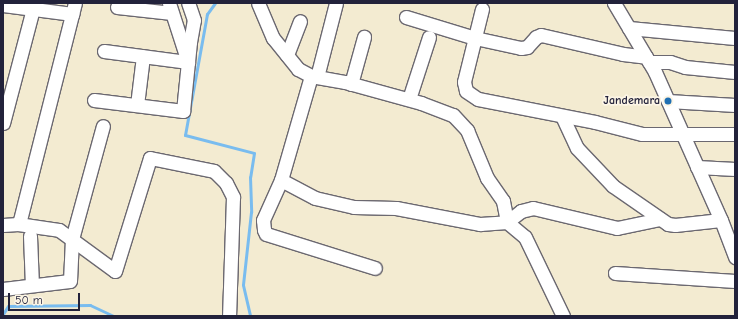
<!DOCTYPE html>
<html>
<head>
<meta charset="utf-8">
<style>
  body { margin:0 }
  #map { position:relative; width:738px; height:319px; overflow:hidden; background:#f3ebd1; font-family:"Comic Neue",sans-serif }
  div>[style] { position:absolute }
  .stream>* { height:3px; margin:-1.5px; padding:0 1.5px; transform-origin:1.5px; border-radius:1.5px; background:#79bcef }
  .roads { filter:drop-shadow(1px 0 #6b6870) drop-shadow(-1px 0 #6b6870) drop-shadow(0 1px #6b6870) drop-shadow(0 -1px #6b6870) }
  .minor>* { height:13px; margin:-6.5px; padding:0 6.5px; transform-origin:6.5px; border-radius:6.5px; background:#fff }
  .dots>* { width:11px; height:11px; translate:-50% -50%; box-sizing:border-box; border:2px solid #fcf5e5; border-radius:50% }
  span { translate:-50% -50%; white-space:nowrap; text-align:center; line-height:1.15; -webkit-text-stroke:3.5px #fcf5e5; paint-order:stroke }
  .poi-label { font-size:12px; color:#22223b; font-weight:700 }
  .right { translate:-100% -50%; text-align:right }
  .frame { position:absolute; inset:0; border:4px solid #22223b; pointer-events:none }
  .scale { position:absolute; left:8px; top:293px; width:72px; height:18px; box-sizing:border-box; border:2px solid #22223b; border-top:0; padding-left:5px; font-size:12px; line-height:14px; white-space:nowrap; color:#22223b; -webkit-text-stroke:3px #fcf5e5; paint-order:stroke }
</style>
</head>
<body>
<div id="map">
  <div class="stream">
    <div style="left:215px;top:3px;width:14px;rotate:126deg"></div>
    <div style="left:207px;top:14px;width:123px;rotate:100.3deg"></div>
    <div style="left:185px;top:135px;width:71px;rotate:14.6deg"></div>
    <div style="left:254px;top:153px;width:24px;rotate:99deg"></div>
    <div style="left:250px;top:177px;width:35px;rotate:88deg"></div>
    <div style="left:251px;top:212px;width:73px;rotate:96.3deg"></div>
    <div style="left:243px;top:285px;width:32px;rotate:77deg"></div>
    <div style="left:3px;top:314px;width:9px;rotate:-58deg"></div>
    <div style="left:8px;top:306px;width:82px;rotate:-0.7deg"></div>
    <div style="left:90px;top:305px;width:26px;rotate:25deg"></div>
  </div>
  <div class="roads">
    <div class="minor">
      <div style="left:258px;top:3px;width:38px;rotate:67deg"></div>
      <div style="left:273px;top:38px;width:40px;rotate:51deg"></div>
      <div style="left:298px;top:69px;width:15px;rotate:28deg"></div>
      <div style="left:311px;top:76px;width:35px;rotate:10deg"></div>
      <div style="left:345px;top:82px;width:79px;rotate:15.4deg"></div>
      <div style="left:421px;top:103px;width:34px;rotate:21deg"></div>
      <div style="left:453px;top:115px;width:21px;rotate:47deg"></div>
      <div style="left:467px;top:130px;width:52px;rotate:67.4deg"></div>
      <div style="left:487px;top:178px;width:28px;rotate:55deg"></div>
      <div style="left:503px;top:201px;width:21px;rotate:79deg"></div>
      <div style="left:507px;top:222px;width:23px;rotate:40deg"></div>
      <div style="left:525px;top:237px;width:88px;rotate:64.3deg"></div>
      <div style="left:614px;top:3px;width:80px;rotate:59.3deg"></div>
      <div style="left:655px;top:72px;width:162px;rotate:66deg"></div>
      <div style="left:721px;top:220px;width:40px;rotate:69deg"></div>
      <div style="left:3px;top:5px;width:70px;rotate:7.4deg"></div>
      <div style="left:117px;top:7px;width:55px;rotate:6.2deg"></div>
      <div style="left:482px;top:9px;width:75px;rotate:103.9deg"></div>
      <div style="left:464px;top:82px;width:9px;rotate:77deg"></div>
      <div style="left:466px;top:91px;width:14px;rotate:34deg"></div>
      <div style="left:478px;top:99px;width:119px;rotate:11.1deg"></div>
      <div style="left:595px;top:122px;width:49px;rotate:14.3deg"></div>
      <div style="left:642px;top:134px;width:93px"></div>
      <div style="left:406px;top:17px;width:72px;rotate:16.9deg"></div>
      <div style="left:475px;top:38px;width:47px;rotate:12.3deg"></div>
      <div style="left:521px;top:48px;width:6px;rotate:-9deg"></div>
      <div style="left:527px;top:47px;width:13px;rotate:-48deg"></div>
      <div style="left:536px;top:37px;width:5px;rotate:-22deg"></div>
      <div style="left:541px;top:35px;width:84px;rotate:13deg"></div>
      <div style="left:623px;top:54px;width:23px;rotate:7deg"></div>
      <div style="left:629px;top:28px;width:106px;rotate:5.4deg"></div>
      <div style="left:104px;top:51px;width:85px;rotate:7.5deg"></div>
      <div style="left:188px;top:62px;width:62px;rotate:-107.9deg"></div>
      <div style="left:287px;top:55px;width:36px;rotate:-69deg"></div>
      <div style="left:649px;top:62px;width:21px"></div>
      <div style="left:670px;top:62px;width:16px;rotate:18deg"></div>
      <div style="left:685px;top:67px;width:50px;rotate:5.7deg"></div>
      <div style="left:311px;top:76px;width:108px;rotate:106.1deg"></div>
      <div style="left:281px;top:180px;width:38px;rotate:28deg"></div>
      <div style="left:315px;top:198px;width:40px;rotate:13deg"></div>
      <div style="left:354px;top:207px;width:42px;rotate:1.4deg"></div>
      <div style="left:396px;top:208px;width:86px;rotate:10.8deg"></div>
      <div style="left:480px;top:224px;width:27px;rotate:-4deg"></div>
      <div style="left:507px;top:222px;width:18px;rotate:-38deg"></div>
      <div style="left:521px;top:211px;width:12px;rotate:-14deg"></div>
      <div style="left:533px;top:208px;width:86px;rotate:13.4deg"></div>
      <div style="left:617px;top:228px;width:44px;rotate:-11.8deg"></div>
      <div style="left:317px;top:77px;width:76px;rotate:-75.6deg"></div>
      <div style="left:351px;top:84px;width:49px;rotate:-74.5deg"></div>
      <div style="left:409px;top:99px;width:65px;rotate:-72.1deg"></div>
      <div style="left:94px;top:100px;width:90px;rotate:7deg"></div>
      <div style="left:183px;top:111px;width:69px;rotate:-84.2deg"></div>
      <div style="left:190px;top:42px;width:22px;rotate:-80deg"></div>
      <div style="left:194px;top:20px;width:18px;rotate:-109deg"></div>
      <div style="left:668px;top:101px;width:67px;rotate:3.4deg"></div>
      <div style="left:137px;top:105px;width:49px;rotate:-83deg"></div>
      <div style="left:562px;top:116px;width:35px;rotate:65deg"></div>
      <div style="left:577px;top:148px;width:52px;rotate:46.5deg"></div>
      <div style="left:613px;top:186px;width:67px;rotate:34.6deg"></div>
      <div style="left:668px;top:224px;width:7px;rotate:8deg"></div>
      <div style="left:675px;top:225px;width:46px;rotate:-6.2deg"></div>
      <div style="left:3px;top:123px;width:118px;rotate:-75.3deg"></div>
      <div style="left:697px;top:167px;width:38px;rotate:3deg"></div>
      <div style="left:281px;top:180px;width:44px;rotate:114.2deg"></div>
      <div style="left:263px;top:220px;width:10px;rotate:84deg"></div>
      <div style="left:264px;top:230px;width:4px;rotate:63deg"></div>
      <div style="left:266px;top:234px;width:114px;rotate:17.3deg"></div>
      <div style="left:18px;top:224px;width:41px;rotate:8.3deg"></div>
      <div style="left:59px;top:230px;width:69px;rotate:36.2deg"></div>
      <div style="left:115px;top:271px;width:118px;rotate:-72.8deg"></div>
      <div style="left:150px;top:158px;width:65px;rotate:11.5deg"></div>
      <div style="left:214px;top:171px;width:17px;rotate:45deg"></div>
      <div style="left:226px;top:183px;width:16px;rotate:63deg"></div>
      <div style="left:233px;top:197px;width:119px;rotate:91.9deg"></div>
      <div style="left:3px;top:225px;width:15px;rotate:-4deg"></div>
      <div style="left:18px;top:224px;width:4px;rotate:-63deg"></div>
      <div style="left:20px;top:220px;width:224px;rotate:-75.8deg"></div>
      <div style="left:30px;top:236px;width:49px;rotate:87.7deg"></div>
      <div style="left:615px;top:273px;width:120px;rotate:3.8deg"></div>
      <div style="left:3px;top:289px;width:67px;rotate:-6.8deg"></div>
      <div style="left:70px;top:281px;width:42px;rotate:-87.3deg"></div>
      <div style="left:72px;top:239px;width:117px;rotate:-74.7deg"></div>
    </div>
  </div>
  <div class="dots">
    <div style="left:668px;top:101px;background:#1f6fb2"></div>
  </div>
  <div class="poi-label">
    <span class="right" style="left:660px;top:101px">Jandemara</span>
  </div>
  <div class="frame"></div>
  <div class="scale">50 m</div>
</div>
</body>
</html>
